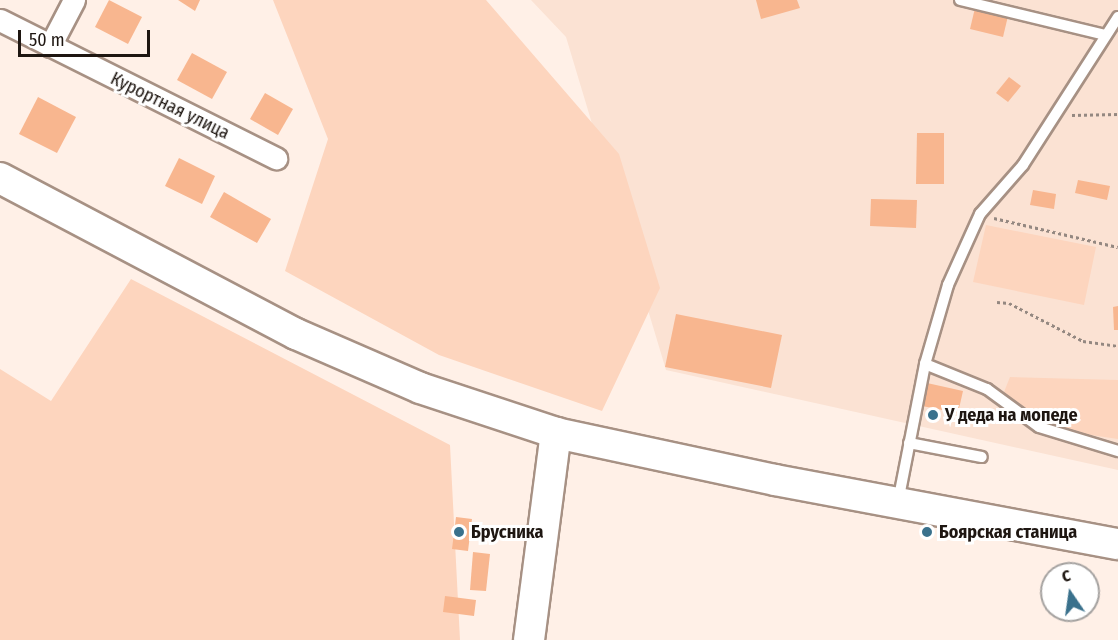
<!DOCTYPE html>
<html>
<head>
<meta charset="utf-8">
<style>
  body { margin:0 }
  #map { position:relative; width:1118px; height:640px; overflow:hidden; background:#fff0e7; font-family:"Fira Sans Condensed",sans-serif }
  div>[style] { position:absolute }
  .built>* { inset:0; background:#fbe2d3 }
  .green>* { inset:0; background:#fdd5be }
  .building>* { inset:0; background:#f8b68f }
  .path>* { height:3px; margin-top:-1.5px; transform-origin:0; background:repeating-linear-gradient(90deg,#948881 0 3px,transparent 0 6px) }
  .roads { filter:drop-shadow(2px 0 #a79184) drop-shadow(-2px 0 #a79184) drop-shadow(0 2px #a79184) drop-shadow(0 -2px #a79184) }
  .lane>* { height:10px; margin:-5px; padding:0 5px; transform-origin:5px; border-radius:5px; background:#fff }
  .street>* { height:21px; margin:-10.5px; padding:0 10.5px; transform-origin:10.5px; border-radius:10.5px; background:#fff }
  .secondary>* { height:30px; margin:-15px; padding:0 15px; transform-origin:15px; border-radius:15px; background:#fff }
  .dots>* { width:16px; height:16px; translate:-50% -50%; box-sizing:border-box; border:3px solid #fff; border-radius:50% }
  span { translate:-50% -50%; white-space:nowrap; text-align:center; line-height:1.15; -webkit-text-stroke:6px #fff; paint-order:stroke }
  .street-label { font-size:18px; color:#1e1611 }
  .poi-label { font-size:18px; color:#1e1611; font-weight:700 }
  .left { translate:0 -50%; text-align:left }
  .north { position:absolute; left:1040px; top:562px; width:60px; height:60px; box-sizing:border-box; background:#fff; border:2px solid #a5a2a0; border-radius:50%; rotate:347deg; font-size:16px; font-weight:700; line-height:24px; text-align:center; color:#1e1611 }
  .north::after { content:''; display:block; margin:auto; width:21px; height:27px; background:#3a718c; clip-path:polygon(50% 0,100% 100%,50% 72%,0 100%) }
  .scale { position:absolute; left:18px; top:30px; width:132px; height:27px; box-sizing:border-box; border:3px solid #1e1611; border-top:0; padding-left:8px; font-size:18px; line-height:21px; white-space:nowrap; color:#1e1611; -webkit-text-stroke:4px #fff; paint-order:stroke }
</style>
</head>
<body>
<div id="map">
  <div class="built">
    <div style="clip-path:polygon(531px 0,1118px 0,1118px 470px,666px 370px,566px 37px)"></div>
  </div>
  <div class="green">
    <div style="clip-path:polygon(273px 0,486px 0,619px 154px,660px 288px,602px 411px,439px 355px,285px 271px,328px 139px)"></div>
    <div style="clip-path:polygon(986px 225px,1096px 247px,1084px 305px,973px 282px)"></div>
    <div style="clip-path:polygon(131px 279px,450px 445px,460px 640px,0 640px,0 369px,51px 401px)"></div>
    <div style="clip-path:polygon(1010px 377px,1118px 380px,1118px 439px,1077px 433px,1030px 414px,1004px 392px)"></div>
  </div>
  <div class="building">
    <div style="clip-path:polygon(109px 0,142px 17px,128px 44px,95px 27px)"></div>
    <div style="clip-path:polygon(178px 0,200px 0,195px 11px)"></div>
    <div style="clip-path:polygon(756px 0,797px 0,800px 8px,761px 19px)"></div>
    <div style="clip-path:polygon(975px 8px,1008px 16px,1003px 37px,970px 29px)"></div>
    <div style="clip-path:polygon(192px 53px,227px 72px,212px 99px,177px 80px)"></div>
    <div style="clip-path:polygon(1009px 77px,1021px 86px,1008px 102px,996px 93px)"></div>
    <div style="clip-path:polygon(265px 93px,293px 109px,278px 135px,250px 119px)"></div>
    <div style="clip-path:polygon(38px 97px,76px 117px,57px 153px,19px 134px)"></div>
    <div style="clip-path:polygon(917px 133px,944px 133px,944px 184px,916px 184px)"></div>
    <div style="clip-path:polygon(179px 158px,215px 176px,202px 204px,165px 186px)"></div>
    <div style="clip-path:polygon(1078px 180px,1110px 186px,1107px 200px,1075px 193px)"></div>
    <div style="clip-path:polygon(1033px 190px,1056px 194px,1054px 209px,1030px 205px)"></div>
    <div style="clip-path:polygon(224px 192px,271px 219px,257px 243px,210px 217px)"></div>
    <div style="clip-path:polygon(871px 199px,917px 200px,916px 228px,870px 226px)"></div>
    <div style="clip-path:polygon(1118px 306px,1118px 330px,1114px 330px,1113px 307px)"></div>
    <div style="clip-path:polygon(676px 314px,782px 335px,771px 388px,665px 367px)"></div>
    <div style="clip-path:polygon(927px 383px,963px 391px,958px 413px,922px 406px)"></div>
    <div style="clip-path:polygon(456px 517px,472px 519px,468px 551px,452px 549px)"></div>
    <div style="clip-path:polygon(473px 552px,490px 554px,486px 591px,470px 590px)"></div>
    <div style="clip-path:polygon(445px 596px,476px 600px,474px 616px,443px 612px)"></div>
  </div>
  <div class="path">
    <div style="left:1072px;top:115px;width:46px;rotate:-1.2deg"></div>
    <div style="left:994px;top:218px;width:127px;rotate:13.2deg"></div>
    <div style="left:997px;top:302px;width:12px;rotate:5deg"></div>
    <div style="left:1009px;top:303px;width:83px;rotate:27.2deg"></div>
    <div style="left:1083px;top:341px;width:35px;rotate:8deg"></div>
  </div>
  <div class="roads">
    <div class="lane">
      <div style="left:960px;top:0;width:150px;rotate:13.5deg"></div>
      <div style="left:1118px;top:17px;width:176px;rotate:122.7deg"></div>
      <div style="left:1023px;top:165px;width:65px;rotate:131.3deg"></div>
      <div style="left:980px;top:214px;width:78px;rotate:114.3deg"></div>
      <div style="left:948px;top:285px;width:82px;rotate:106.2deg"></div>
      <div style="left:925px;top:364px;width:67px;rotate:22deg"></div>
      <div style="left:987px;top:389px;width:64px;rotate:36.2deg"></div>
      <div style="left:1039px;top:427px;width:83px;rotate:16.9deg"></div>
      <div style="left:909px;top:443px;width:74px;rotate:10.9deg"></div>
      <div style="left:898px;top:502px;width:141px;rotate:-78.9deg"></div>
    </div>
    <div class="street">
      <div style="left:0;top:20px;width:309px;rotate:26.6deg"></div>
      <div style="left:50px;top:46px;width:52px;rotate:-62.4deg"></div>
    </div>
    <div class="secondary">
      <div style="left:0;top:178px;width:335px;rotate:27.8deg"></div>
      <div style="left:296px;top:334px;width:135px;rotate:23.5deg"></div>
      <div style="left:420px;top:388px;width:143px;rotate:18.3deg"></div>
      <div style="left:556px;top:433px;width:224px;rotate:12.1deg"></div>
      <div style="left:775px;top:480px;width:349px;rotate:10.6deg"></div>
      <div style="left:529px;top:640px;width:209px;rotate:-82.6deg"></div>
    </div>
  </div>
  <div class="dots">
    <div style="left:933px;top:415px;background:#3a718c"></div>
    <div style="left:459px;top:532px;background:#3a718c"></div>
    <div style="left:927px;top:532px;background:#3a718c"></div>
  </div>
  <div class="street-label">
    <span style="left:170px;top:106px;rotate:26deg">Курортная улица</span>
  </div>
  <div class="poi-label">
    <span class="left" style="left:945px;top:415px">У деда на мопеде</span>
    <span class="left" style="left:471px;top:532px">Брусника</span>
    <span class="left" style="left:939px;top:532px">Боярская станица</span>
  </div>
  <div class="north">С</div>
  <div class="scale">50 m</div>
</div>
</body>
</html>
